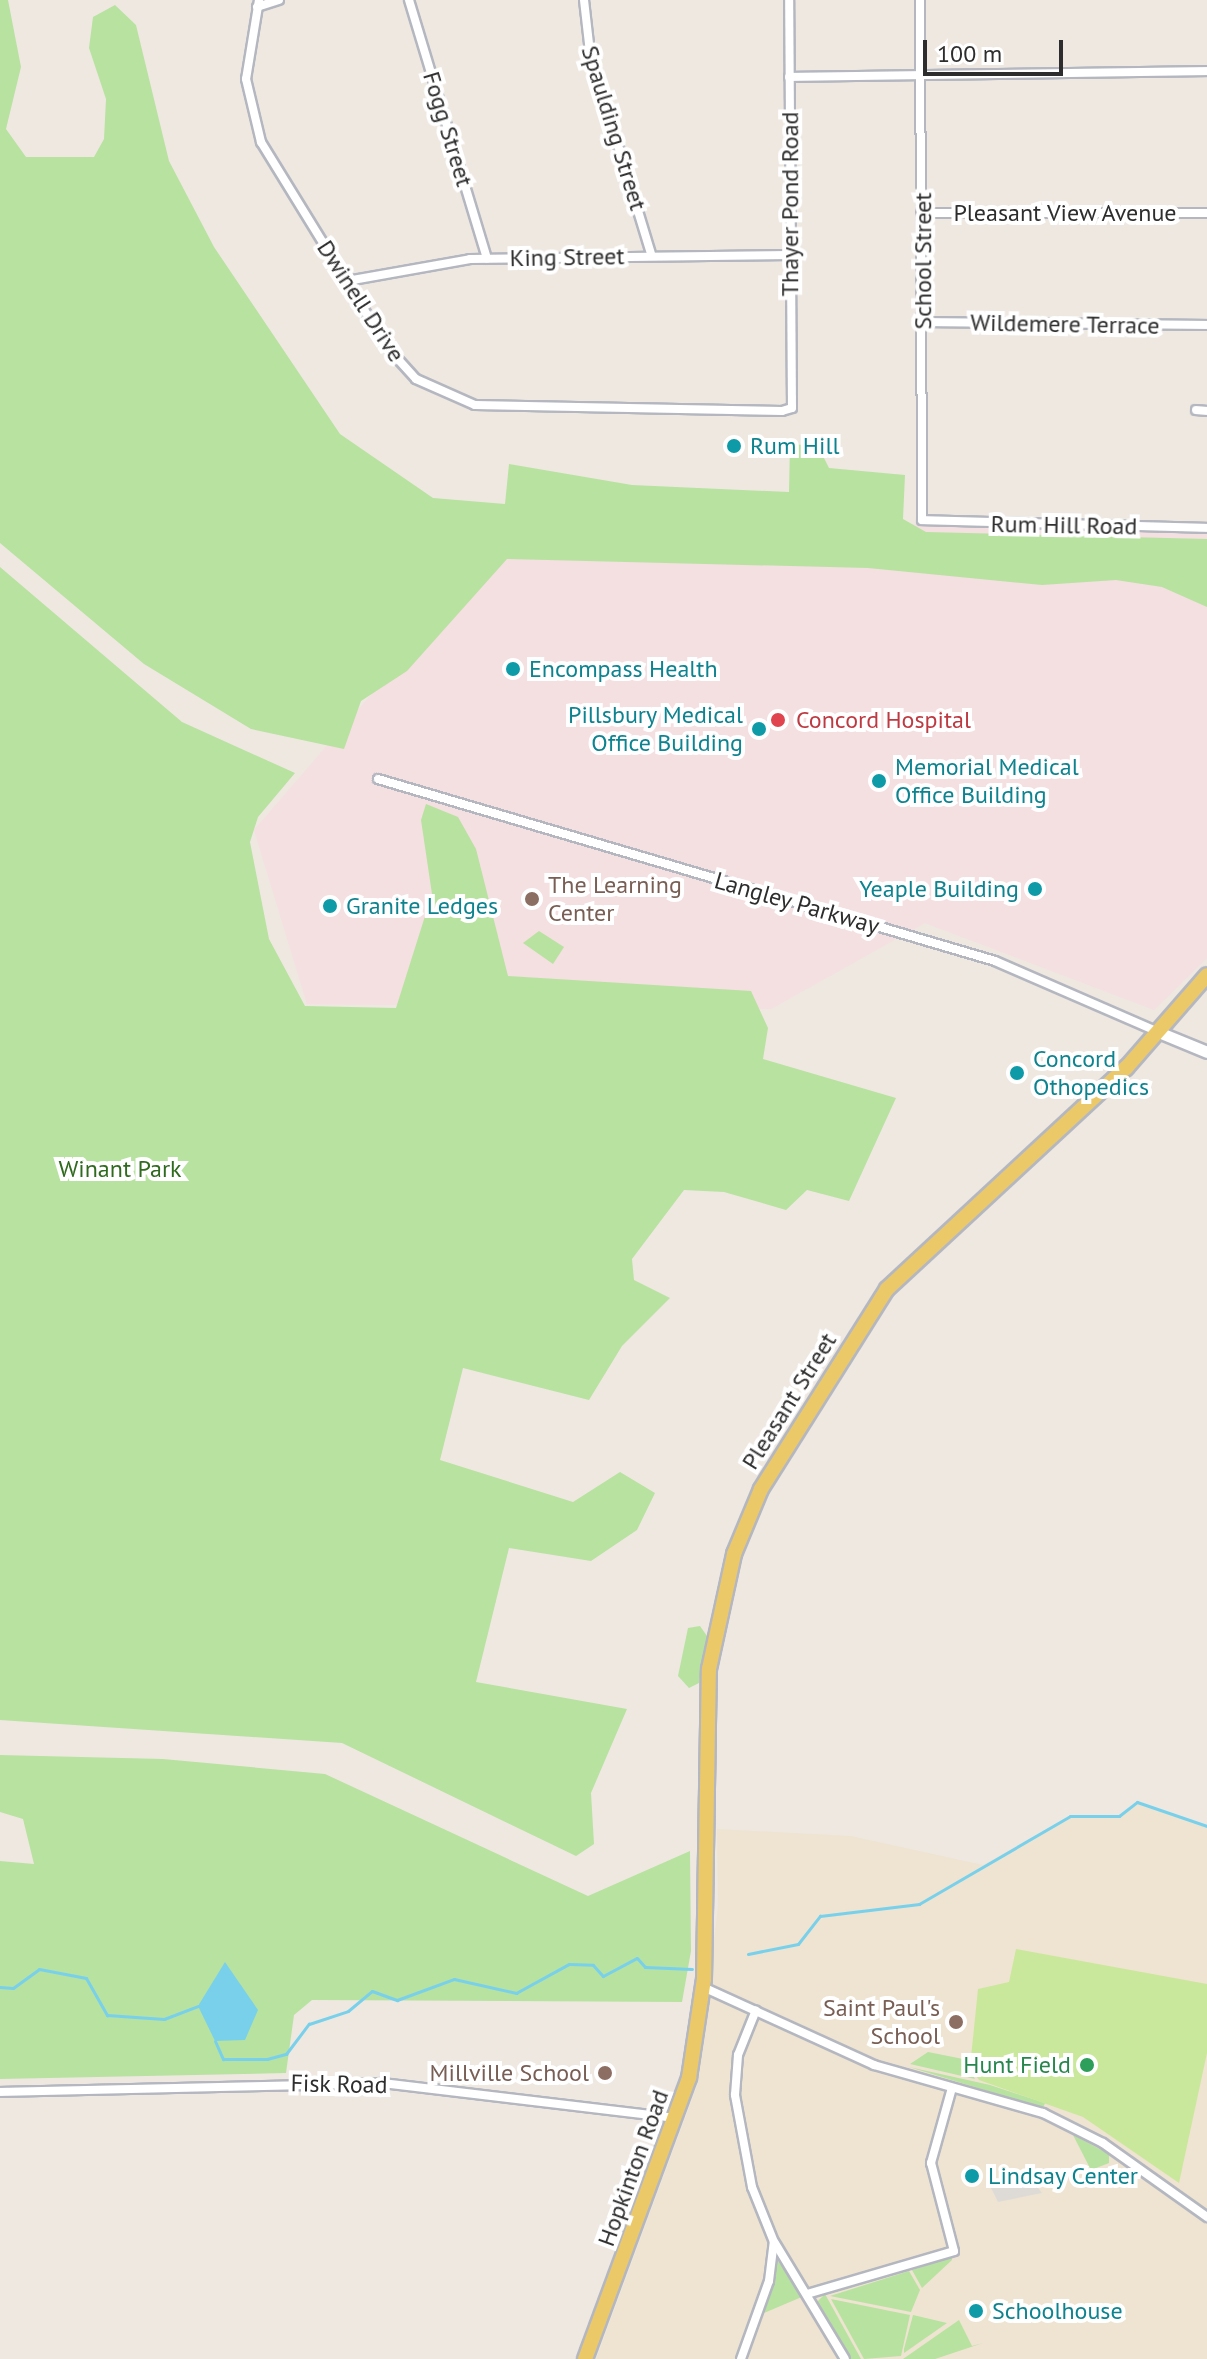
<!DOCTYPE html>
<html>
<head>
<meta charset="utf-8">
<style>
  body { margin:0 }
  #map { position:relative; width:1207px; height:2359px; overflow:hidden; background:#eee8e1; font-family:"PT Sans",sans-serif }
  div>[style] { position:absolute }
  .education>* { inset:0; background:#eee4d1 }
  .medical>* { inset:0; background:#f4dfe1 }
  .green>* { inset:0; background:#b8e2a0 }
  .pitch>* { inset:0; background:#cae89c }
  .plaza>* { inset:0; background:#dedbd7 }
  .water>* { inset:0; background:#79d0eb }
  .stream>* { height:3px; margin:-1.5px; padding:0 1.5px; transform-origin:1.5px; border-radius:1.5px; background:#79d0eb }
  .roads { filter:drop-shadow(2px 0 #b4b7c0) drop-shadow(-2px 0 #b4b7c0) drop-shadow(0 2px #b4b7c0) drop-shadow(0 -2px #b4b7c0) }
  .minor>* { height:8px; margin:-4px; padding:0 4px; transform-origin:4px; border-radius:4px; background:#fff }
  .tertiary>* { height:11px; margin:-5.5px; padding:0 5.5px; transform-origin:5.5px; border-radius:5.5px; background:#fff }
  .primary>* { height:14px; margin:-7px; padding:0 7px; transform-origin:7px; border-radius:7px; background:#ecc968 }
  .dots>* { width:22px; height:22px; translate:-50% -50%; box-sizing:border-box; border:4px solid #fff; border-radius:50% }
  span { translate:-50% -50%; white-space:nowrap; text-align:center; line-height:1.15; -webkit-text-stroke:8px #fff; paint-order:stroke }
  .street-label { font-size:24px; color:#2d2d2d }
  .culture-label { font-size:24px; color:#0d838f }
  .left { translate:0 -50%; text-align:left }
  .right { translate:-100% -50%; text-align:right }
  .health-label { font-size:24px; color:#be3a42 }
  .education-label { font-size:24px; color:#785e54 }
  .park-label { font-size:24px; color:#306a1e }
  .leisure-label { font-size:24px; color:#27864d }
  .scale { position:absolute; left:923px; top:40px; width:140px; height:36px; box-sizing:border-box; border:4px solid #2d2d2d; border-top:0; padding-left:10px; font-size:24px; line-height:28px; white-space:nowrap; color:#2d2d2d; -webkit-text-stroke:6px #fff; paint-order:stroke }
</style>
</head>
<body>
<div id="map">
  <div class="education">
    <div style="clip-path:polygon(1137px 1802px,1207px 1826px,1207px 2359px,596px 2359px,698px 2083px,718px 1906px,717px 1829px,851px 1836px,983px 1865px,1070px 1816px,1119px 1816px)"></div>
  </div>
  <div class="medical">
    <div style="clip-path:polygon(392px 507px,1207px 534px,1207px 958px,1154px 1010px,925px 923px,771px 1009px,307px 1004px,254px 830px,445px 609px)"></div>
  </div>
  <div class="green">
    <div style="clip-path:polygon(0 0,8px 0,21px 67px,6px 129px,26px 157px,94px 157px,104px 139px,106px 99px,89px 48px,93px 17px,115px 5px,136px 25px,169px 161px,214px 247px,340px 434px,433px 498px,505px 504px,509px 464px,632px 485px,789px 492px,790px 444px,818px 446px,829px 468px,905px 475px,903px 519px,926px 532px,1207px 539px,1207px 607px,1162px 587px,1116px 580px,1042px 585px,868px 568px,507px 559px,407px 671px,361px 701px,344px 749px,251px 729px,144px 664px,0 543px)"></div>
    <div style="clip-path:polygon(0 567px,182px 722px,295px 773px,258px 817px,250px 842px,269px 939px,305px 1006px,396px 1008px,432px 894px,421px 820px,426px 804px,458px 817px,476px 849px,508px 976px,751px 991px,768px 1028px,763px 1059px,896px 1098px,849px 1201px,807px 1190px,786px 1210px,724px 1192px,684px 1190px,632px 1259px,634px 1280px,670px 1298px,622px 1346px,589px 1400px,463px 1368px,440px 1460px,573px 1502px,620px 1472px,655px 1493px,637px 1530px,591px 1561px,509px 1548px,476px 1682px,627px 1709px,591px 1793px,594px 1844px,576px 1856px,342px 1743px,0 1720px)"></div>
    <div style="clip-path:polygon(539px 931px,564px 947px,553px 964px,523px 943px)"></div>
    <div style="clip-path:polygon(700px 1626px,707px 1636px,699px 1683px,689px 1688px,678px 1676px,688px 1628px)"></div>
    <div style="clip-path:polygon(0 1755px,163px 1759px,325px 1774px,588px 1896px,690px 1851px,691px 1951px,682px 2002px,312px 2000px,294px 2015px,286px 2073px,0 2079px,0 1861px,34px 1864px,23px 1819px,0 1812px)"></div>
    <div style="clip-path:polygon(928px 2052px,963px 2059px,975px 2079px,910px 2064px)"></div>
    <div style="clip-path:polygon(909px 2067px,990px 2085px,1045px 2103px,1043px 2108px)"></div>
    <div style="clip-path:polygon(1073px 2135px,1109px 2154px,1109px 2163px,1091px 2170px)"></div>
    <div style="clip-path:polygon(952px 2257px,952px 2260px,922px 2288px,912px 2270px)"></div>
    <div style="clip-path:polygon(777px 2260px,804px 2296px,764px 2313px,772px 2287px)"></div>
    <div style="clip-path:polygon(909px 2271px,920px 2290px,911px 2312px,830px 2296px)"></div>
    <div style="clip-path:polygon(825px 2294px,861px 2359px,849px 2359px,817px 2302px)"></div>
    <div style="clip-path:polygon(831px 2299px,910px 2315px,901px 2356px,864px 2359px)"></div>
    <div style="clip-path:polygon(913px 2315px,947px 2323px,904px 2353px,904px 2349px)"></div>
    <div style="clip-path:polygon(959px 2320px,972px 2346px,983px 2343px,935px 2359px,903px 2359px)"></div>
  </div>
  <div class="pitch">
    <div style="clip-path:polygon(1016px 1949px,1207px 1984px,1207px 2053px,1179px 2183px,1083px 2117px,979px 2080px,970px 2067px,978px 1989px,1009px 1982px)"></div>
  </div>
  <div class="plaza">
    <div style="clip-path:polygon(1026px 2172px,1042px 2193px,998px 2202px,990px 2186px)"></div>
  </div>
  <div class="water">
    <div style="clip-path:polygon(225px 1962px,258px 2010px,245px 2040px,215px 2041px,198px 2006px)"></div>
  </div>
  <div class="stream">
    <div style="left:748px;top:1954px;width:51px;rotate:-11.3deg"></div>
    <div style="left:798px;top:1944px;width:36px;rotate:-52deg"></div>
    <div style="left:820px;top:1916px;width:100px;rotate:-6.9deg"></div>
    <div style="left:919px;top:1904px;width:175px;rotate:-30.2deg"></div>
    <div style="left:1070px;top:1816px;width:49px"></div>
    <div style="left:1119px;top:1816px;width:23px;rotate:-38deg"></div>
    <div style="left:1137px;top:1802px;width:74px;rotate:18.9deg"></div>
    <div style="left:0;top:1987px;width:13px;rotate:4deg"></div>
    <div style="left:13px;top:1988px;width:32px;rotate:-36deg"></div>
    <div style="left:39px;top:1969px;width:48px;rotate:10.8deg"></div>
    <div style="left:86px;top:1978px;width:43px;rotate:60.4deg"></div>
    <div style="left:107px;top:2015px;width:57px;rotate:4deg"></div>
    <div style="left:164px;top:2019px;width:36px;rotate:-21deg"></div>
    <div style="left:215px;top:2041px;width:20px;rotate:66deg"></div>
    <div style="left:223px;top:2059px;width:44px"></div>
    <div style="left:267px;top:2059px;width:20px;rotate:-15deg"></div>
    <div style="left:286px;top:2054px;width:38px;rotate:-53deg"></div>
    <div style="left:309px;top:2024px;width:41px;rotate:-18.4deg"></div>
    <div style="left:348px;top:2011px;width:31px;rotate:-40deg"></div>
    <div style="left:372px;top:1991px;width:27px;rotate:20deg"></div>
    <div style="left:397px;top:2000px;width:61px;rotate:-20.2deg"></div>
    <div style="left:454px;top:1979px;width:64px;rotate:12.7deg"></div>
    <div style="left:516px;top:1993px;width:60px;rotate:-28.7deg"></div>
    <div style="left:569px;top:1964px;width:24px;rotate:2deg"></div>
    <div style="left:593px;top:1965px;width:15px;rotate:48deg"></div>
    <div style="left:603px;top:1976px;width:38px;rotate:-28deg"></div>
    <div style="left:637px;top:1958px;width:12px;rotate:48deg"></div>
    <div style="left:645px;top:1967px;width:47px;rotate:2.4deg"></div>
  </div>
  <div class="roads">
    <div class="minor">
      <div style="left:259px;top:0;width:80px;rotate:99.3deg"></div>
      <div style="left:246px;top:79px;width:65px;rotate:76.6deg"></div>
      <div style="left:261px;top:142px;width:241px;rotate:58.4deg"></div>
      <div style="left:387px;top:347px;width:43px;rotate:47.8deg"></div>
      <div style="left:416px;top:379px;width:64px;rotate:23.8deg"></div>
      <div style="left:475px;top:405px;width:307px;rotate:1.1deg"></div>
      <div style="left:782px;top:411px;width:10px;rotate:-17deg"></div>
      <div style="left:792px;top:408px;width:408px;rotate:-90.4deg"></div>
      <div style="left:409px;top:0;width:270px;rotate:73.2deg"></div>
      <div style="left:584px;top:0;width:53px;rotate:83.5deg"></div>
      <div style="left:590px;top:53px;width:210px;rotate:73.1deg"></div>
      <div style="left:920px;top:0;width:520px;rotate:89.78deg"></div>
      <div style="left:922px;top:520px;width:285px;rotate:1.6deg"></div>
      <div style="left:257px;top:7px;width:23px;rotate:-18deg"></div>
      <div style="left:789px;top:77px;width:418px;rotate:-0.8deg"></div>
      <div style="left:923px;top:213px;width:284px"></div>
      <div style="left:347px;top:281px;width:125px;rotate:-10.1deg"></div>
      <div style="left:470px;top:259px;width:320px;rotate:-0.7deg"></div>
      <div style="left:924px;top:322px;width:283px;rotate:0.6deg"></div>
      <div style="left:1196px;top:410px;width:11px;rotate:5deg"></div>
      <div style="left:378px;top:779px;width:643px;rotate:16.43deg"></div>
      <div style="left:995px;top:961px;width:176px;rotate:23.5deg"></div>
      <div style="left:703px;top:1987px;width:188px;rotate:24.5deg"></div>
      <div style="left:874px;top:2065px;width:176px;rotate:15.9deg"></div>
      <div style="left:1043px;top:2113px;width:67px;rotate:26.6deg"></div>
      <div style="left:1103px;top:2143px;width:128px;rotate:35.4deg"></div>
      <div style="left:0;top:2092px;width:382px;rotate:-1.3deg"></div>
      <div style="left:382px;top:2083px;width:296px;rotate:6.8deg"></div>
      <div style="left:775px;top:2243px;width:135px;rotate:58.9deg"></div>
      <div style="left:807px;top:2294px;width:153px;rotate:-16.3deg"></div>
      <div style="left:954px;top:2251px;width:91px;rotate:-104.6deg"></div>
      <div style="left:931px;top:2163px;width:78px;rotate:-74.4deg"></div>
      <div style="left:741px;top:2359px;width:83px;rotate:-70.3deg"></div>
      <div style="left:769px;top:2281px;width:39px;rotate:-83deg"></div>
      <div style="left:774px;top:2242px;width:59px;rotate:-111.8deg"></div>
      <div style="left:752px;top:2187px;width:94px;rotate:-100.5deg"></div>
      <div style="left:735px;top:2095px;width:40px;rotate:-85.7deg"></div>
      <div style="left:738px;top:2055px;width:48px;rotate:-68.2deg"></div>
    </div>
    <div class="tertiary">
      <div style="left:1156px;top:1031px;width:55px;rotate:22.4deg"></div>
    </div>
    <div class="primary">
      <div style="left:585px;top:2359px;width:300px;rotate:-69.7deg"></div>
      <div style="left:689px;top:2078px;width:100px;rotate:-81.4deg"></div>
      <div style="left:704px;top:1979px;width:310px;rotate:-89.1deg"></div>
      <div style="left:709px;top:1669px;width:118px;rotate:-77.7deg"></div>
      <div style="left:734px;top:1554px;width:70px;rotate:-67.4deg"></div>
      <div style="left:761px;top:1489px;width:236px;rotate:-57.8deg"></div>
      <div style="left:887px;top:1289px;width:326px;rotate:-42.8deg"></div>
      <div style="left:1126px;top:1068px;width:123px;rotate:-48.9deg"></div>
    </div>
  </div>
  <div class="dots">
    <div style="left:734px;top:446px;background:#0f9aa8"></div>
    <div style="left:513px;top:669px;background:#0f9aa8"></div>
    <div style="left:778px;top:720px;background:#e0444e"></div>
    <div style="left:759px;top:729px;background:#0f9aa8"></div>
    <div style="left:879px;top:781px;background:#0f9aa8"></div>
    <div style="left:1035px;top:889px;background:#0f9aa8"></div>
    <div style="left:532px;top:899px;background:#8d6e63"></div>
    <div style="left:330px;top:906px;background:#0f9aa8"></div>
    <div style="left:1017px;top:1073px;background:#0f9aa8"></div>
    <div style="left:956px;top:2022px;background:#8d6e63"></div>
    <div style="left:1087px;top:2065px;background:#2e9e5b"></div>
    <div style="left:605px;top:2073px;background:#8d6e63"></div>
    <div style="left:972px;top:2176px;background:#0f9aa8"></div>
    <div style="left:976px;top:2311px;background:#0f9aa8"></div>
  </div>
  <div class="street-label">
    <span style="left:614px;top:128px;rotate:73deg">Spaulding Street</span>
    <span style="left:448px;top:129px;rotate:73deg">Fogg Street</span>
    <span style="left:790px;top:204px;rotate:-90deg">Thayer Pond Road</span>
    <span style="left:1065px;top:213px">Pleasant View Avenue</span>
    <span style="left:567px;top:257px;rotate:-1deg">King Street</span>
    <span style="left:923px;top:261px;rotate:-90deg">School Street</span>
    <span style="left:361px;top:301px;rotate:57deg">Dwinell Drive</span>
    <span style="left:1065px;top:324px;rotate:1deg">Wildemere Terrace</span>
    <span style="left:1064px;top:525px;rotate:1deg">Rum Hill Road</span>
    <span style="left:797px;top:903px;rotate:16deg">Langley Parkway</span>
    <span style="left:789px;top:1401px;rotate:-58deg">Pleasant Street</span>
    <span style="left:339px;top:2084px;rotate:1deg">Fisk Road</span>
    <span style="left:633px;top:2168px;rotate:-70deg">Hopkinton Road</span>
  </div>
  <div class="culture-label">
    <span class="left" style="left:750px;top:446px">Rum Hill</span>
    <span class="left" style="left:529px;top:669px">Encompass Health</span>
    <span class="right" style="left:743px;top:729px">Pillsbury Medical<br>Office Building</span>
    <span class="left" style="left:895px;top:781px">Memorial Medical<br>Office Building</span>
    <span class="right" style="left:1019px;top:889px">Yeaple Building</span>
    <span class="left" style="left:346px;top:906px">Granite Ledges</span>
    <span class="left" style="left:1033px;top:1073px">Concord<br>Othopedics</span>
    <span class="left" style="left:988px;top:2176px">Lindsay Center</span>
    <span class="left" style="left:992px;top:2311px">Schoolhouse</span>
  </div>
  <div class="health-label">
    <span class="left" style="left:796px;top:720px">Concord Hospital</span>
  </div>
  <div class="education-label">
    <span class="left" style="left:548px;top:899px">The Learning<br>Center</span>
    <span class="right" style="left:940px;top:2022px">Saint Paul's<br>School</span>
    <span class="right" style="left:589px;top:2073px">Millville School</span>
  </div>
  <div class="park-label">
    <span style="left:120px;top:1169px">Winant Park</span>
  </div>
  <div class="leisure-label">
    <span class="right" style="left:1071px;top:2065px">Hunt Field</span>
  </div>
  <div class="scale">100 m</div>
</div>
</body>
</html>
